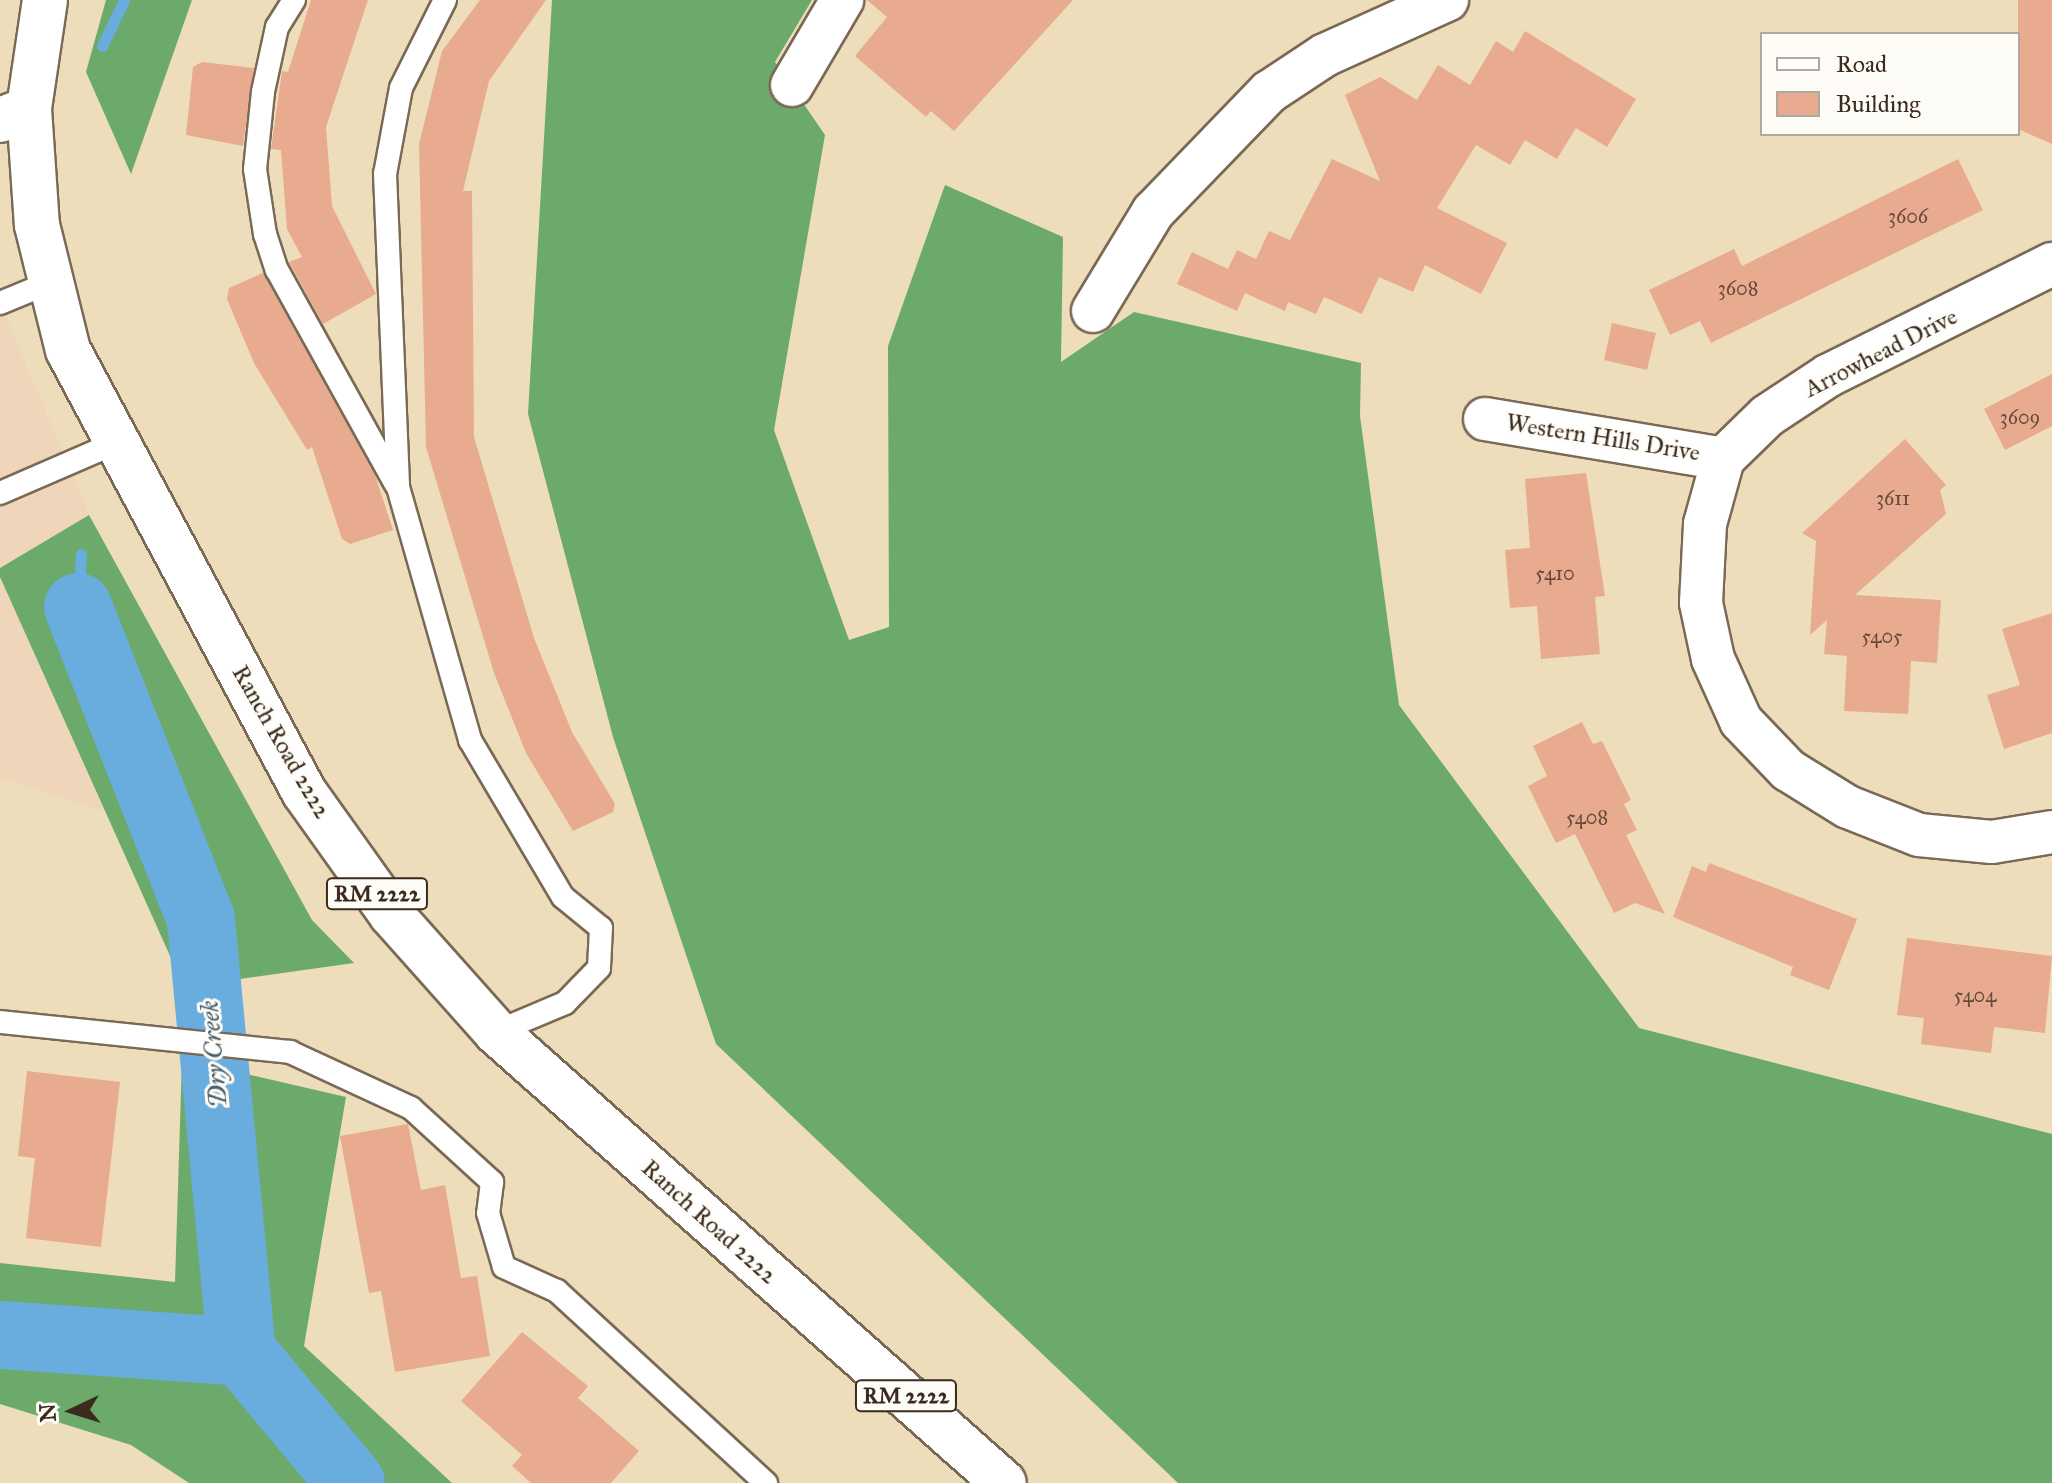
<!DOCTYPE html>
<html>
<head>
<meta charset="utf-8">
<style>
  body { margin:0 }
  #map { position:relative; width:2052px; height:1483px; overflow:hidden; background:#edddba; font-family:"IM FELL Great Primer",serif }
  div>[style] { position:absolute }
  .built>* { inset:0; background:#efd6bb }
  .forest>* { inset:0; background:#6caa6c }
  .stream>* { height:11px; margin:-5.5px; padding:0 5.5px; transform-origin:5.5px; border-radius:5.5px; background:#69adde }
  .river>* { height:68px; margin:-34px; padding:0 34px; transform-origin:34px; border-radius:34px; background:#69adde }
  .building>* { inset:0; background:#e8ab8f }
  .roads { filter:drop-shadow(2px 0 #796955) drop-shadow(-2px 0 #796955) drop-shadow(0 2px #796955) drop-shadow(0 -2px #796955) }
  .service>* { height:22px; margin:-11px; padding:0 11px; transform-origin:11px; border-radius:11px; background:#fff }
  .minor>* { height:42px; margin:-21px; padding:0 21px; transform-origin:21px; border-radius:21px; background:#fff }
  .tertiary>* { height:44px; margin:-22px; padding:0 22px; transform-origin:22px; border-radius:22px; background:#fff }
  .primary>* { height:44px; margin:-22px; padding:0 22px; transform-origin:22px; border-radius:22px; background:#fff }
  span { translate:-50% -50%; white-space:nowrap; text-align:center; line-height:1.15; -webkit-text-stroke:6px #fdfcf7; paint-order:stroke }
  .number-label { font-size:20px; color:#664a3a }
  .number-label span { -webkit-text-stroke-width:0 }
  .shield-label span { padding:2px 6px; background:#fdfcf7; border:2px solid; border-radius:6px; -webkit-text-stroke-width:0 }
  .shield-label { font-size:22px; color:#3b2a1e; font-weight:700 }
  .street-label { font-size:24px; color:#3b2a1e }
  .water-label { font-size:26px; color:#4d5e6b; font-style:italic }
  .legend { position:absolute; left:1760px; top:32px; width:260px; height:104px; box-sizing:border-box; background:#fdfcf7; border:2px solid #afa8a0; margin:0; padding:10px 14px; list-style:none; font-size:24px; color:#3b2a1e }
  .legend li { display:flex; align-items:center; gap:16px; height:40px }
  .legend b { width:40px; border:2px solid #afa8a0 }
  .north { position:absolute; left:32px; top:1371px; width:80px; height:80px; -webkit-text-stroke:6px #fdfcf7; paint-order:stroke; rotate:266deg; font-size:22px; font-weight:700; line-height:32px; text-align:center; color:#3b2a1e }
  .north::after { content:''; display:block; margin:auto; width:28px; height:36px; background:#3b2a1e; clip-path:polygon(50% 0,100% 100%,50% 72%,0 100%) }
</style>
</head>
<body>
<div id="map">
  <div class="built">
    <div style="clip-path:polygon(0 302px,89px 515px,0 568px)"></div>
    <div style="clip-path:polygon(0 577px,104px 811px,0 778px)"></div>
  </div>
  <div class="forest">
    <div style="clip-path:polygon(106px 0,192px 0,131px 174px,86px 72px)"></div>
    <div style="clip-path:polygon(552px 0,812px 0,775px 62px,825px 135px,774px 430px,849px 640px,889px 627px,888px 346px,945px 185px,1063px 237px,1061px 362px,1134px 312px,1361px 363px,1360px 416px,1399px 705px,1639px 1028px,2052px 1134px,2052px 1483px,1178px 1483px,716px 1044px,613px 737px,528px 414px)"></div>
    <div style="clip-path:polygon(89px 515px,312px 920px,354px 963px,184px 987px,0 577px,0 568px)"></div>
    <div style="clip-path:polygon(182px 1059px,346px 1097px,304px 1346px,452px 1483px,189px 1483px,131px 1445px,0 1404px,0 1263px,175px 1282px)"></div>
  </div>
  <div class="stream">
    <div style="left:102px;top:46px;width:51px;rotate:-64.4deg"></div>
    <div style="left:78px;top:607px;width:53px;rotate:-86.8deg"></div>
  </div>
  <div class="river">
    <div style="left:78px;top:607px;width:336px;rotate:68.5deg"></div>
    <div style="left:201px;top:920px;width:434px;rotate:84.6deg"></div>
    <div style="left:242px;top:1352px;width:170px;rotate:50.2deg"></div>
    <div style="left:0;top:1335px;width:243px;rotate:4deg"></div>
  </div>
  <div class="building">
    <div style="clip-path:polygon(311px 0,368px 0,326px 127px,332px 206px,376px 294px,323px 324px,289px 262px,302px 257px,287px 229px,281px 150px,271px 149px,282px 71px,288px 72px)"></div>
    <div style="clip-path:polygon(480px 0,546px 0,489px 81px,463px 191px,472px 191px,474px 437px,534px 638px,572px 732px,615px 804px,613px 812px,573px 831px,526px 753px,494px 673px,426px 447px,419px 144px,442px 51px)"></div>
    <div style="clip-path:polygon(867px 0,1073px 0,954px 131px,931px 111px,926px 117px,855px 56px,887px 17px)"></div>
    <div style="clip-path:polygon(2018px 0,2052px 0,2052px 144px,2018px 129px)"></div>
    <div style="clip-path:polygon(1525px 31px,1636px 99px,1607px 147px,1576px 128px,1557px 159px,1525px 140px,1510px 165px,1476px 145px,1437px 208px,1507px 243px,1481px 294px,1425px 265px,1413px 292px,1379px 277px,1362px 314px,1324px 297px,1316px 314px,1288px 302px,1285px 311px,1245px 293px,1237px 311px,1177px 284px,1192px 252px,1228px 269px,1237px 250px,1256px 259px,1269px 231px,1290px 240px,1332px 159px,1380px 181px,1345px 95px,1380px 77px,1417px 100px,1438px 65px,1470px 85px,1496px 41px,1513px 52px)"></div>
    <div style="clip-path:polygon(202px 62px,254px 68px,243px 146px,186px 135px,193px 67px)"></div>
    <div style="clip-path:polygon(1958px 159px,1983px 210px,1711px 343px,1700px 321px,1670px 335px,1649px 290px,1734px 249px,1742px 266px)"></div>
    <div style="clip-path:polygon(263px 273px,375px 475px,393px 530px,350px 544px,342px 539px,312px 447px,307px 450px,254px 363px,227px 299px,229px 288px)"></div>
    <div style="clip-path:polygon(1612px 323px,1656px 333px,1647px 370px,1604px 360px)"></div>
    <div style="clip-path:polygon(2052px 374px,2052px 426px,2005px 450px,1984px 409px)"></div>
    <div style="clip-path:polygon(1905px 439px,1946px 485px,1940px 490px,1946px 514px,1855px 595px,1941px 600px,1937px 663px,1911px 661px,1908px 714px,1844px 711px,1847px 656px,1824px 654px,1827px 620px,1810px 635px,1816px 541px,1802px 533px)"></div>
    <div style="clip-path:polygon(1586px 473px,1605px 596px,1595px 597px,1600px 654px,1541px 659px,1537px 606px,1510px 608px,1505px 550px,1530px 548px,1525px 479px)"></div>
    <div style="clip-path:polygon(2052px 613px,2052px 733px,2004px 749px,1987px 695px,2020px 685px,2002px 629px)"></div>
    <div style="clip-path:polygon(1582px 722px,1593px 744px,1602px 741px,1631px 800px,1624px 804px,1637px 830px,1626px 835px,1665px 914px,1635px 903px,1614px 913px,1575px 834px,1556px 843px,1528px 786px,1547px 776px,1533px 746px)"></div>
    <div style="clip-path:polygon(1709px 863px,1857px 919px,1829px 990px,1790px 975px,1793px 967px,1673px 917px,1692px 866px,1706px 872px)"></div>
    <div style="clip-path:polygon(1907px 938px,2052px 956px,2045px 1033px,1994px 1027px,1991px 1053px,1921px 1044px,1924px 1018px,1897px 1015px)"></div>
    <div style="clip-path:polygon(27px 1071px,120px 1082px,101px 1247px,26px 1238px,35px 1158px,18px 1156px)"></div>
    <div style="clip-path:polygon(408px 1124px,421px 1190px,445px 1185px,461px 1278px,477px 1276px,490px 1356px,395px 1372px,381px 1291px,369px 1293px,340px 1136px)"></div>
    <div style="clip-path:polygon(522px 1332px,588px 1386px,578px 1398px,639px 1451px,611px 1483px,531px 1483px,512px 1466px,522px 1455px,461px 1401px)"></div>
  </div>
  <div class="roads">
    <div class="service">
      <div style="left:294px;top:0;width:32px;rotate:122deg"></div>
      <div style="left:277px;top:27px;width:66px;rotate:102.2deg"></div>
      <div style="left:263px;top:92px;width:77px;rotate:95.9deg"></div>
      <div style="left:255px;top:169px;width:66px;rotate:81.3deg"></div>
      <div style="left:265px;top:234px;width:38px;rotate:72deg"></div>
      <div style="left:277px;top:270px;width:244px;rotate:61deg"></div>
      <div style="left:445px;top:0;width:98px;rotate:116.6deg"></div>
      <div style="left:401px;top:88px;width:87px;rotate:100.5deg"></div>
      <div style="left:385px;top:174px;width:313px;rotate:87.6deg"></div>
      <div style="left:398px;top:487px;width:263px;rotate:74.1deg"></div>
      <div style="left:470px;top:740px;width:182px;rotate:59.4deg"></div>
      <div style="left:563px;top:897px;width:49px;rotate:39.2deg"></div>
      <div style="left:601px;top:928px;width:40px;rotate:92.9deg"></div>
      <div style="left:599px;top:968px;width:49px;rotate:134.2deg"></div>
      <div style="left:565px;top:1003px;width:75px;rotate:157.2deg"></div>
      <div style="left:0;top:303px;width:55px;rotate:-22.4deg"></div>
      <div style="left:0;top:493px;width:129px;rotate:-23.4deg"></div>
      <div style="left:0;top:1022px;width:292px;rotate:5.9deg"></div>
      <div style="left:290px;top:1052px;width:133px;rotate:24.8deg"></div>
      <div style="left:411px;top:1108px;width:110px;rotate:42.4deg"></div>
      <div style="left:492px;top:1182px;width:31px;rotate:97deg"></div>
      <div style="left:488px;top:1213px;width:56px;rotate:73.5deg"></div>
      <div style="left:504px;top:1267px;width:58px;rotate:24.4deg"></div>
      <div style="left:557px;top:1291px;width:284px;rotate:42.6deg"></div>
    </div>
    <div class="minor">
      <div style="left:792px;top:85px;width:99px;rotate:-59.5deg"></div>
      <div style="left:2052px;top:264px;width:249px;rotate:153.5deg"></div>
      <div style="left:1829px;top:375px;width:74px;rotate:146.5deg"></div>
      <div style="left:1767px;top:416px;width:62px;rotate:135.7deg"></div>
      <div style="left:1723px;top:459px;width:67px;rotate:105.5deg"></div>
      <div style="left:1705px;top:524px;width:79px;rotate:92.9deg"></div>
      <div style="left:1701px;top:603px;width:57px;rotate:77.9deg"></div>
      <div style="left:1713px;top:659px;width:68px;rotate:65.7deg"></div>
      <div style="left:1741px;top:721px;width:68px;rotate:46.2deg"></div>
      <div style="left:1788px;top:770px;width:70px;rotate:31.7deg"></div>
      <div style="left:1848px;top:807px;width:76px;rotate:21.5deg"></div>
      <div style="left:1919px;top:835px;width:73px;rotate:5.5deg"></div>
      <div style="left:1992px;top:842px;width:61px;rotate:-9.5deg"></div>
      <div style="left:1093px;top:311px;width:116px;rotate:-58.8deg"></div>
      <div style="left:1153px;top:212px;width:167px;rotate:-46deg"></div>
      <div style="left:1269px;top:92px;width:67px;rotate:-33.5deg"></div>
      <div style="left:1325px;top:55px;width:134px;rotate:-24.3deg"></div>
      <div style="left:1485px;top:419px;width:241px;rotate:9.5deg"></div>
    </div>
    <div class="tertiary">
      <div style="left:0;top:120px;width:31px;rotate:-21deg"></div>
    </div>
    <div class="primary">
      <div style="left:45px;top:0;width:110px;rotate:98.4deg"></div>
      <div style="left:29px;top:109px;width:116px;rotate:86.1deg"></div>
      <div style="left:37px;top:225px;width:129px;rotate:76.1deg"></div>
      <div style="left:68px;top:350px;width:501px;rotate:61.9deg"></div>
      <div style="left:304px;top:792px;width:150px;rotate:54.5deg"></div>
      <div style="left:391px;top:914px;width:158px;rotate:48.3deg"></div>
      <div style="left:496px;top:1032px;width:679px;rotate:41.6deg"></div>
    </div>
  </div>
  <div class="number-label">
    <span style="left:1908px;top:216px">3606</span>
    <span style="left:1738px;top:288px">3608</span>
    <span style="left:2020px;top:417px">3609</span>
    <span style="left:1893px;top:498px">3611</span>
    <span style="left:1555px;top:573px">5410</span>
    <span style="left:1882px;top:636px">5405</span>
    <span style="left:1587px;top:817px">5408</span>
    <span style="left:1975px;top:995px">5404</span>
  </div>
  <div class="shield-label">
    <span style="left:377px;top:894px">RM 2222</span>
    <span style="left:906px;top:1396px">RM 2222</span>
  </div>
  <div class="street-label">
    <span style="left:1881px;top:353px;rotate:-27deg">Arrowhead Drive</span>
    <span style="left:1603px;top:438px;rotate:9deg">Western Hills Drive</span>
    <span style="left:281px;top:742px;rotate:60deg">Ranch Road 2222</span>
    <span style="left:709px;top:1222px;rotate:42deg">Ranch Road 2222</span>
  </div>
  <div class="water-label">
    <span style="left:214px;top:1054px;rotate:-95deg">Dry Creek</span>
  </div>
  <ul class="legend">
  <li><b style="height:10px;background:#fff"></b>Road</li>
  <li><b style="height:22px;background:#e8ab8f"></b>Building</li>
  </ul>
  <div class="north">N</div>
</div>
</body>
</html>
